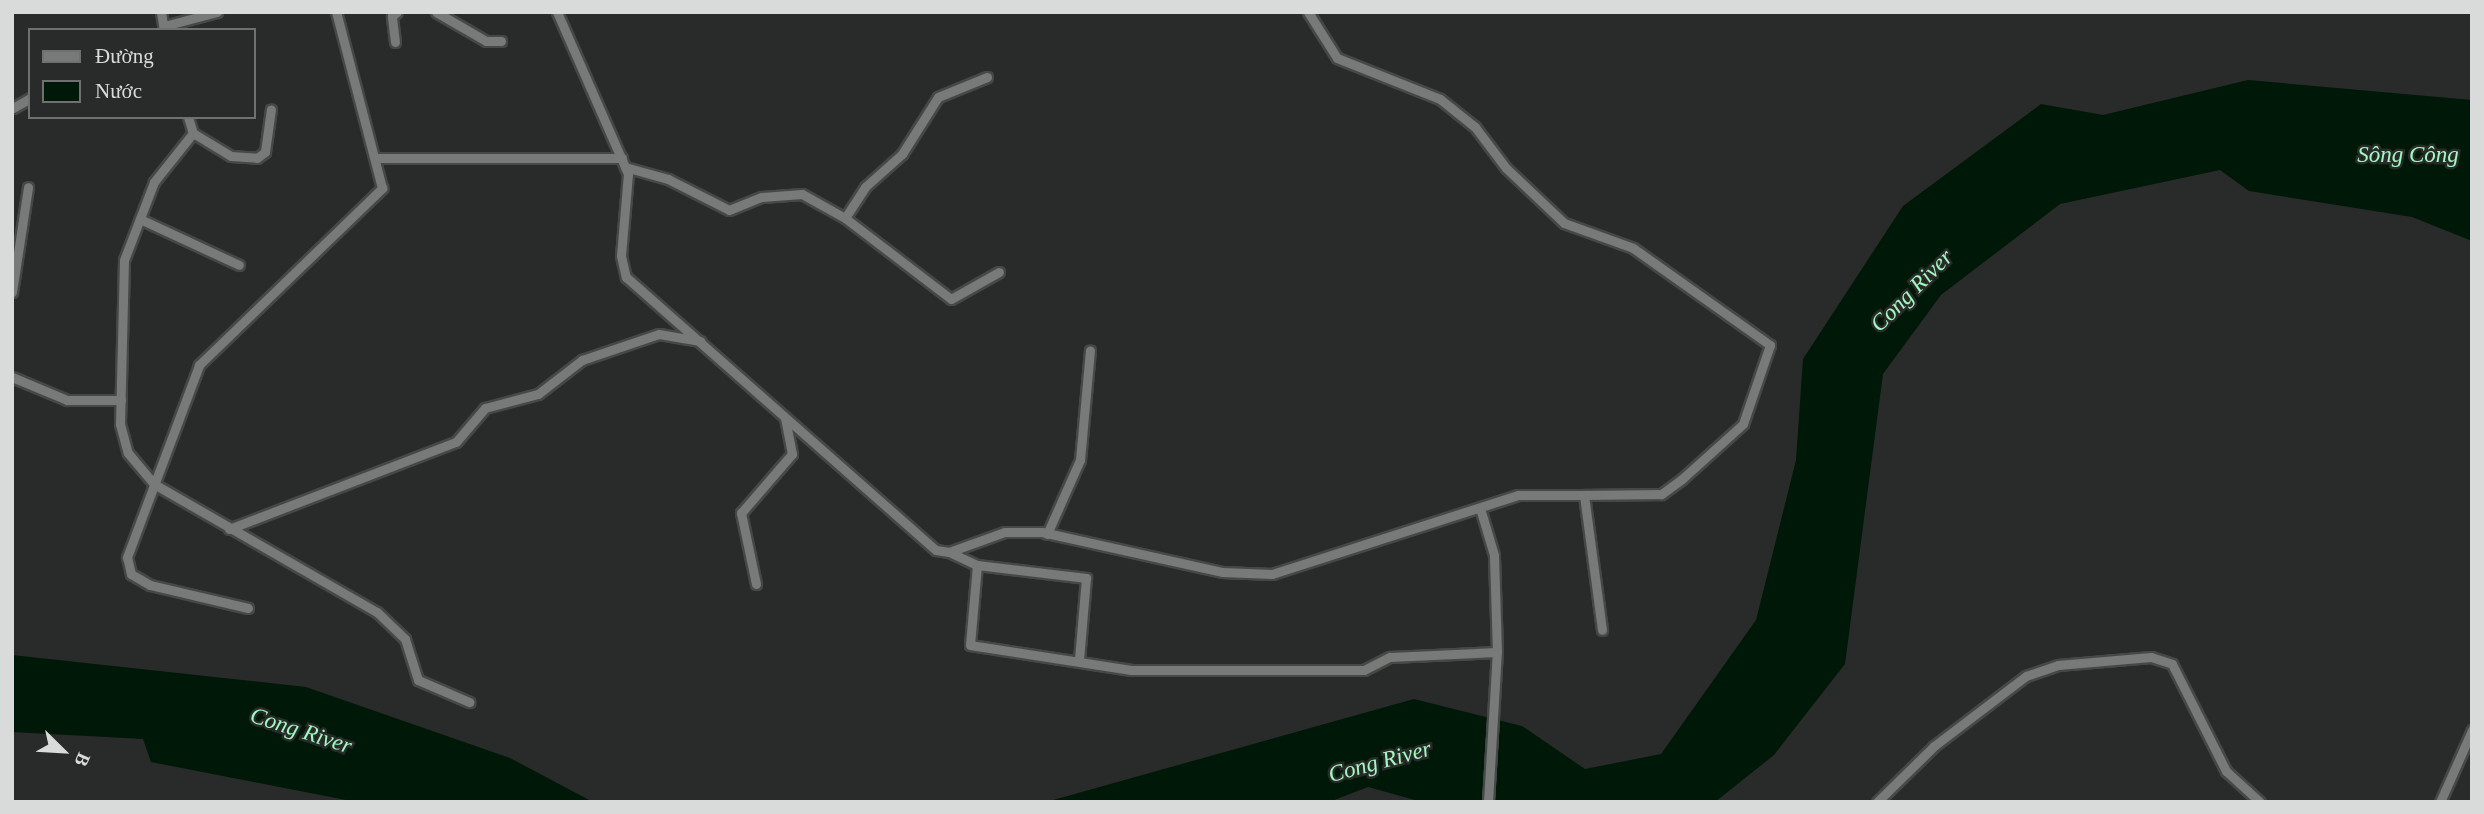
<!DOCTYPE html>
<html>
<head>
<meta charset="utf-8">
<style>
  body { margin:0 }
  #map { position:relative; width:2484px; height:814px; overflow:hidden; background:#292b2a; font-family:"Times New Roman",serif }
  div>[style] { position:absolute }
  .water>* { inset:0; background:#001807 }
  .roads { filter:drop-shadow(2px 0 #464846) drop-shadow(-2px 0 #464846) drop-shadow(0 2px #464846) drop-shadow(0 -2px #464846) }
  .street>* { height:9px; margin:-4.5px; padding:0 4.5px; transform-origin:4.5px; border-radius:4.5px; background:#777a78 }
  span { translate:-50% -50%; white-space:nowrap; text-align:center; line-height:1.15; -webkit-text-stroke:5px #292b2a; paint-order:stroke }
  .water-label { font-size:23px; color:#a1fabf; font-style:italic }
  .frame { position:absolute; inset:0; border:14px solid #d9dbda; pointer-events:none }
  .legend { position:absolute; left:28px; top:28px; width:228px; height:91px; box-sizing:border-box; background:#292b2a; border:2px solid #6f7170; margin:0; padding:9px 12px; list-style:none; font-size:21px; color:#d9dbda }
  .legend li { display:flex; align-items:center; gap:14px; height:35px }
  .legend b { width:35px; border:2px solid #6f7170 }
  .north { position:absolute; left:28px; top:716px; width:70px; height:70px; -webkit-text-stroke:5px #292b2a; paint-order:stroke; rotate:114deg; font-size:19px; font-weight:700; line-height:28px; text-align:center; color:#d9dbda }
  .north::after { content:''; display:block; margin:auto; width:24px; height:32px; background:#d9dbda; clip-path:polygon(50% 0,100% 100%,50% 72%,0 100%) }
</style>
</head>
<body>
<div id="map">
  <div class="water">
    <div style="clip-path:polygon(2248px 80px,2472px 100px,2472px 241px,2412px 217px,2249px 191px,2220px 170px,2060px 204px,1941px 295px,1883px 374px,1845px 664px,1774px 755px,1715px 802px,1422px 802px,1368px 787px,1329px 802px,1046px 802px,1414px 699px,1522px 726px,1585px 769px,1661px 754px,1756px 620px,1796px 460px,1803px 359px,1903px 206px,2041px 104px,2103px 115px)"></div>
    <div style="clip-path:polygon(12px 655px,306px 687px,510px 758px,593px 802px,356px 802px,151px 762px,143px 739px,12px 732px)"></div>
  </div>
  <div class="roads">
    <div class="street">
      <div style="left:161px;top:12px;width:18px;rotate:81deg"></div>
      <div style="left:436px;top:12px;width:58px;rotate:30.1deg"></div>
      <div style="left:486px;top:41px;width:15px"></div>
      <div style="left:557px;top:12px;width:177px;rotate:66.3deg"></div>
      <div style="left:628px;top:174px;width:82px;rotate:94.9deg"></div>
      <div style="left:621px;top:256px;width:22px;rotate:77deg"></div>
      <div style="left:626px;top:277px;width:413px;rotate:41.4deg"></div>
      <div style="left:936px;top:550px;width:13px;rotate:9deg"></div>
      <div style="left:949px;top:552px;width:59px;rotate:-19.7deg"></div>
      <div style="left:1005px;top:532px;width:37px"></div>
      <div style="left:1042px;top:532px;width:184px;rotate:12.5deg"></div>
      <div style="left:1222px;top:572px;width:50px;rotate:2.3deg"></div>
      <div style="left:1272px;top:574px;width:258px;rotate:-17.8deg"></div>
      <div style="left:1518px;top:495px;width:66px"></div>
      <div style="left:1584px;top:495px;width:136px;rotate:82.4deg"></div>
      <div style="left:1308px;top:12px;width:54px;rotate:57.8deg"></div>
      <div style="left:1337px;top:58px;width:111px;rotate:21.7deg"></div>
      <div style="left:1440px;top:99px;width:45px;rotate:38.7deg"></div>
      <div style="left:1475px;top:127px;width:51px;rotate:52.9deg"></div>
      <div style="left:1506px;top:168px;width:80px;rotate:43.5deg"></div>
      <div style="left:1564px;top:223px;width:73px;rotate:19.9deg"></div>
      <div style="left:1633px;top:248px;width:168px;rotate:35.3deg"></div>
      <div style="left:1770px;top:345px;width:83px;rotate:108.9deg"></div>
      <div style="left:1743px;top:424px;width:82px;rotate:138deg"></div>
      <div style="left:1682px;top:479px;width:26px;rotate:144deg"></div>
      <div style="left:1661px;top:494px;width:77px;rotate:179.3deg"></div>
      <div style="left:164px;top:26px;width:55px;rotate:-14.8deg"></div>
      <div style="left:395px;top:42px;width:26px;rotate:-97deg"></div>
      <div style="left:392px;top:16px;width:6px;rotate:-39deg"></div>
      <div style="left:13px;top:108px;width:20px;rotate:-30deg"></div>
      <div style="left:188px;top:117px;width:17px;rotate:73deg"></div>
      <div style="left:193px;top:133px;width:63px;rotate:128.5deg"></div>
      <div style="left:154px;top:182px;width:84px;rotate:111deg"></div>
      <div style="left:124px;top:260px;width:164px;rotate:91.4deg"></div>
      <div style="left:120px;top:424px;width:30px;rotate:75deg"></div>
      <div style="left:128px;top:453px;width:40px;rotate:50deg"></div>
      <div style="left:154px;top:484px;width:257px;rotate:29.9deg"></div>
      <div style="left:377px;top:612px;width:39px;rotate:44deg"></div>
      <div style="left:405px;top:639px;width:43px;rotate:72.4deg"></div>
      <div style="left:418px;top:680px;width:56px;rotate:23.3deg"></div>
      <div style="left:193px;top:133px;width:44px;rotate:31.2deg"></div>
      <div style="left:231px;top:156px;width:26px;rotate:4deg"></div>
      <div style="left:257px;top:158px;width:10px;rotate:-37deg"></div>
      <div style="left:265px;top:152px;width:43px;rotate:-82.1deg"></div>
      <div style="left:375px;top:158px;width:247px"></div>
      <div style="left:625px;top:167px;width:45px;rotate:15.6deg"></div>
      <div style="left:668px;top:179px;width:68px;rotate:26.9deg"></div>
      <div style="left:729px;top:210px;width:35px;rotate:-22deg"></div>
      <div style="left:762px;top:197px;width:40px;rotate:-4.3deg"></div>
      <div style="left:802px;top:194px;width:49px;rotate:29.2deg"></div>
      <div style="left:845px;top:218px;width:133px;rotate:37.4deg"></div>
      <div style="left:951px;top:299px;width:55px;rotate:-29.4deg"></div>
      <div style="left:845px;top:218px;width:37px;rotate:-57deg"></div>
      <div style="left:865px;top:187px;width:50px;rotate:-41.7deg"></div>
      <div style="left:902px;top:154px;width:67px;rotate:-57.7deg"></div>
      <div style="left:938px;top:97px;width:53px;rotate:-22.2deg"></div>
      <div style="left:140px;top:219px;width:109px;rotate:24.9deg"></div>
      <div style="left:12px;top:292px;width:106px;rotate:-81.3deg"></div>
      <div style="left:12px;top:377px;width:60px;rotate:22.7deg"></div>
      <div style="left:67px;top:400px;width:54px"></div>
      <div style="left:229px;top:529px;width:243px;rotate:-21deg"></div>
      <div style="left:456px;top:442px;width:45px;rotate:-49.5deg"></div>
      <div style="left:485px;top:408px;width:55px;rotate:-14.8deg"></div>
      <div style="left:538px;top:394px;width:56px;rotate:-37.7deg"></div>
      <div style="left:582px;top:360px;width:81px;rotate:-18.7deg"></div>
      <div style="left:659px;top:334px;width:42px;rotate:9.7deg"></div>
      <div style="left:1047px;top:534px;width:81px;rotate:-66deg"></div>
      <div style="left:1080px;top:460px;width:110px;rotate:-84.8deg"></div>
      <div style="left:949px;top:552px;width:31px;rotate:25deg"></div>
      <div style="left:977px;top:565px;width:80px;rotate:95deg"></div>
      <div style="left:970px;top:645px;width:163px;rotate:8.8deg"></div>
      <div style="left:1131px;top:670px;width:233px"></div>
      <div style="left:1364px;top:670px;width:29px;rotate:-27deg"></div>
      <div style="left:1390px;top:657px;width:107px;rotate:-2.7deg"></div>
      <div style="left:1497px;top:652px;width:97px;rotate:-91.8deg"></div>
      <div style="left:1494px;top:555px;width:49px;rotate:-106.6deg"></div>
      <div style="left:977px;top:565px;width:110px;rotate:6.8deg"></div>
      <div style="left:1086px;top:578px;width:81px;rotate:94.9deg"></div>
      <div style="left:756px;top:584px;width:73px;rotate:-101.9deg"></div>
      <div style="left:741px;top:513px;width:78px;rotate:-49.2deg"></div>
      <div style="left:792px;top:454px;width:37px;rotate:-101deg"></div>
      <div style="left:248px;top:608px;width:101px;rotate:-166.8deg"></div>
      <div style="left:150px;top:585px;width:22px;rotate:-150deg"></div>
      <div style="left:131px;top:574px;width:17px;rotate:-103deg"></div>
      <div style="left:127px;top:557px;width:205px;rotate:-69.4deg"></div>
      <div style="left:199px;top:365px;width:255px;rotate:-44deg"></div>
      <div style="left:382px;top:188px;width:182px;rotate:-104.6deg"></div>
      <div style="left:1488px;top:802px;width:150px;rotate:-86.6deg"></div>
      <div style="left:1877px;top:802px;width:80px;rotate:-44.5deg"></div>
      <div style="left:1934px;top:746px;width:116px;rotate:-37.3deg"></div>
      <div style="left:2026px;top:676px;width:34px;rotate:-19deg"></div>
      <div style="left:2058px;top:665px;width:93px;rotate:-4.9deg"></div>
      <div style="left:2151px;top:657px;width:22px;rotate:18deg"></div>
      <div style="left:2172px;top:664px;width:120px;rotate:63.2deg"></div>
      <div style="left:2226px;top:771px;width:46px;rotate:42.4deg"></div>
      <div style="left:2440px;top:802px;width:79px;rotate:-66deg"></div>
    </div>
  </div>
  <div class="water-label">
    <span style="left:2408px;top:155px">Sông Công</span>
    <span style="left:1912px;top:291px;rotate:-45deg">Cong River</span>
    <span style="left:301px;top:731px;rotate:18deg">Cong River</span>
    <span style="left:1380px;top:762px;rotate:-15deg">Cong River</span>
  </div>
  <div class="frame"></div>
  <ul class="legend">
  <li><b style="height:9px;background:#777a78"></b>Đường</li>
  <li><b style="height:19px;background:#001807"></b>Nước</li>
  </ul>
  <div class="north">B</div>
</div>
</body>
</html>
